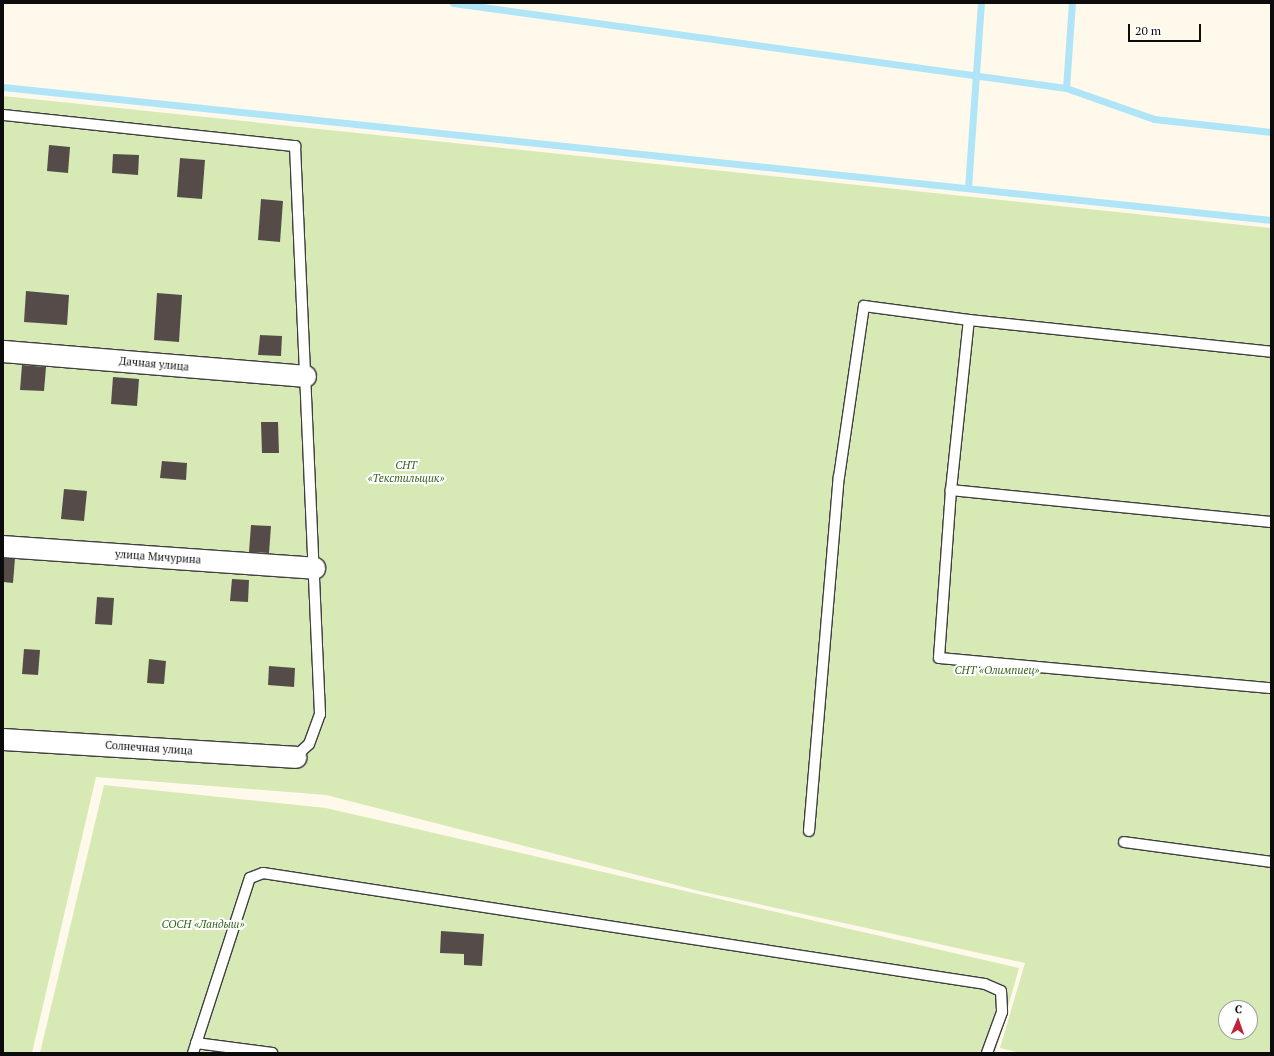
<!DOCTYPE html>
<html>
<head>
<meta charset="utf-8">
<style>
  body { margin:0 }
  #map { position:relative; width:1274px; height:1056px; overflow:hidden; background:#fff9ec; font-family:"PT Serif",serif }
  div>[style] { position:absolute }
  .green>* { inset:0; background:#d7eab5 }
  .stream>* { height:7px; margin:-3.5px; padding:0 3.5px; transform-origin:3.5px; border-radius:3.5px; background:#afe5f7 }
  .building>* { inset:0; background:#554c49 }
  .roads { filter:drop-shadow(1px 0 #3f3f3f) drop-shadow(-1px 0 #3f3f3f) drop-shadow(0 1px #3f3f3f) drop-shadow(0 -1px #3f3f3f) }
  .lane>* { height:10px; margin:-5px; padding:0 5px; transform-origin:5px; border-radius:5px; background:#fff }
  .street>* { height:21px; margin:-10.5px; padding:0 10.5px; transform-origin:10.5px; border-radius:10.5px; background:#fff }
  span { translate:-50% -50%; white-space:nowrap; text-align:center; line-height:1.15; -webkit-text-stroke:4px #fff; paint-order:stroke }
  .street-label { font-size:11px; color:#0c0c0c }
  .park-label { font-size:11px; color:#34651c; font-style:italic }
  .frame { position:absolute; inset:0; border:4px solid #0c0c0c; pointer-events:none }
  .north { position:absolute; left:1218px; top:1000px; width:40px; height:40px; box-sizing:border-box; background:#fff; border:1px solid #9e9e9e; border-radius:50%; rotate:2deg; font-size:11px; font-weight:700; line-height:16px; text-align:center; color:#0c0c0c }
  .north::after { content:''; display:block; margin:auto; width:14px; height:18px; background:#bf223c; clip-path:polygon(50% 0,100% 100%,50% 72%,0 100%) }
  .scale { position:absolute; left:1128px; top:24px; width:73px; height:18px; box-sizing:border-box; border:2px solid #0c0c0c; border-top:0; padding-left:5px; font-size:12px; line-height:14px; white-space:nowrap; color:#0c0c0c; -webkit-text-stroke:3px #fff; paint-order:stroke }
</style>
</head>
<body>
<div id="map">
  <div class="green">
    <div style="clip-path:polygon(evenodd,3px 96px,1271px 228px,1271px 1053px,1021px 1053px,1000px 1048px,1025px 963px,699px 891px,326px 795px,96px 777px,32px 1053px,3px 1053px,3px 96px,1226px 1008px,1250px 1008px,1250px 1032px,1226px 1032px,1226px 1008px)"></div>
    <div style="clip-path:polygon(104px 785px,326px 808px,1019px 968px,995px 1053px,40px 1053px)"></div>
  </div>
  <div class="stream">
    <div style="left:453px;top:3px;width:619px;rotate:7.89deg"></div>
    <div style="left:1066px;top:88px;width:93px;rotate:19.4deg"></div>
    <div style="left:1154px;top:119px;width:118px;rotate:6.3deg"></div>
    <div style="left:3px;top:87px;width:1275px;rotate:5.99deg"></div>
    <div style="left:1066px;top:88px;width:85px;rotate:-86deg"></div>
    <div style="left:968px;top:188px;width:185px;rotate:-86deg"></div>
  </div>
  <div class="building">
    <div style="clip-path:polygon(49px 145px,70px 147px,68px 173px,47px 171px)"></div>
    <div style="clip-path:polygon(113px 154px,139px 155px,138px 175px,112px 173px)"></div>
    <div style="clip-path:polygon(180px 158px,205px 160px,202px 199px,177px 197px)"></div>
    <div style="clip-path:polygon(261px 199px,283px 201px,280px 242px,258px 240px)"></div>
    <div style="clip-path:polygon(26px 291px,69px 295px,67px 325px,24px 322px)"></div>
    <div style="clip-path:polygon(157px 293px,182px 295px,179px 342px,154px 340px)"></div>
    <div style="clip-path:polygon(260px 335px,282px 336px,281px 356px,258px 355px)"></div>
    <div style="clip-path:polygon(22px 365px,46px 367px,44px 391px,20px 390px)"></div>
    <div style="clip-path:polygon(113px 377px,139px 379px,137px 406px,111px 404px)"></div>
    <div style="clip-path:polygon(261px 422px,278px 422px,279px 453px,262px 453px)"></div>
    <div style="clip-path:polygon(162px 461px,187px 463px,186px 480px,160px 478px)"></div>
    <div style="clip-path:polygon(64px 489px,87px 491px,84px 521px,61px 519px)"></div>
    <div style="clip-path:polygon(251px 525px,271px 526px,269px 553px,249px 552px)"></div>
    <div style="clip-path:polygon(3px 557px,15px 558px,13px 583px,3px 582px)"></div>
    <div style="clip-path:polygon(232px 579px,249px 580px,248px 602px,230px 601px)"></div>
    <div style="clip-path:polygon(97px 597px,114px 598px,112px 625px,95px 624px)"></div>
    <div style="clip-path:polygon(24px 649px,40px 650px,38px 675px,22px 674px)"></div>
    <div style="clip-path:polygon(149px 659px,166px 661px,164px 684px,147px 683px)"></div>
    <div style="clip-path:polygon(269px 666px,295px 668px,294px 687px,268px 685px)"></div>
    <div style="clip-path:polygon(441px 931px,484px 934px,482px 966px,464px 965px,464px 954px,440px 953px)"></div>
  </div>
  <div class="roads">
    <div class="lane">
      <div style="left:3px;top:115px;width:294px;rotate:6.1deg"></div>
      <div style="left:295px;top:146px;width:569px;rotate:87.48deg"></div>
      <div style="left:320px;top:714px;width:32px;rotate:110deg"></div>
      <div style="left:309px;top:744px;width:19px;rotate:137deg"></div>
      <div style="left:951px;top:490px;width:171px;rotate:-84deg"></div>
      <div style="left:1271px;top:522px;width:322px;rotate:-174.3deg"></div>
      <div style="left:951px;top:490px;width:168px;rotate:94.1deg"></div>
      <div style="left:939px;top:658px;width:333px;rotate:5.2deg"></div>
      <div style="left:809px;top:831px;width:355px;rotate:-85.2deg"></div>
      <div style="left:839px;top:477px;width:173px;rotate:-81.7deg"></div>
      <div style="left:864px;top:306px;width:106px;rotate:7.6deg"></div>
      <div style="left:969px;top:320px;width:304px;rotate:6deg"></div>
      <div style="left:1124px;top:842px;width:148px;rotate:7.7deg"></div>
      <div style="left:196px;top:1043px;width:77px;rotate:7.5deg"></div>
      <div style="left:193px;top:1053px;width:184px;rotate:-72deg"></div>
      <div style="left:250px;top:878px;width:14px;rotate:-21deg"></div>
      <div style="left:263px;top:873px;width:730px;rotate:8.74deg"></div>
      <div style="left:985px;top:984px;width:17px;rotate:24deg"></div>
      <div style="left:1001px;top:991px;width:21px;rotate:87deg"></div>
      <div style="left:1002px;top:1012px;width:44px;rotate:110.1deg"></div>
    </div>
    <div class="street">
      <div style="left:3px;top:351px;width:303px;rotate:4.7deg"></div>
      <div style="left:3px;top:546px;width:312px;rotate:4deg"></div>
      <div style="left:3px;top:739px;width:293px;rotate:3.5deg"></div>
    </div>
  </div>
  <div class="street-label">
    <span style="left:154px;top:364px;rotate:5deg">Дачная улица</span>
    <span style="left:158px;top:557px;rotate:4deg">улица Мичурина</span>
    <span style="left:149px;top:748px;rotate:4deg">Солнечная улица</span>
  </div>
  <div class="park-label">
    <span style="left:406px;top:472px">СНТ<br>«Текстильщик»</span>
    <span style="left:997px;top:670px">СНТ «Олимпиец»</span>
    <span style="left:203px;top:924px">СОСН «Ландыш»</span>
  </div>
  <div class="frame"></div>
  <div class="north">С</div>
  <div class="scale">20 m</div>
</div>
</body>
</html>
